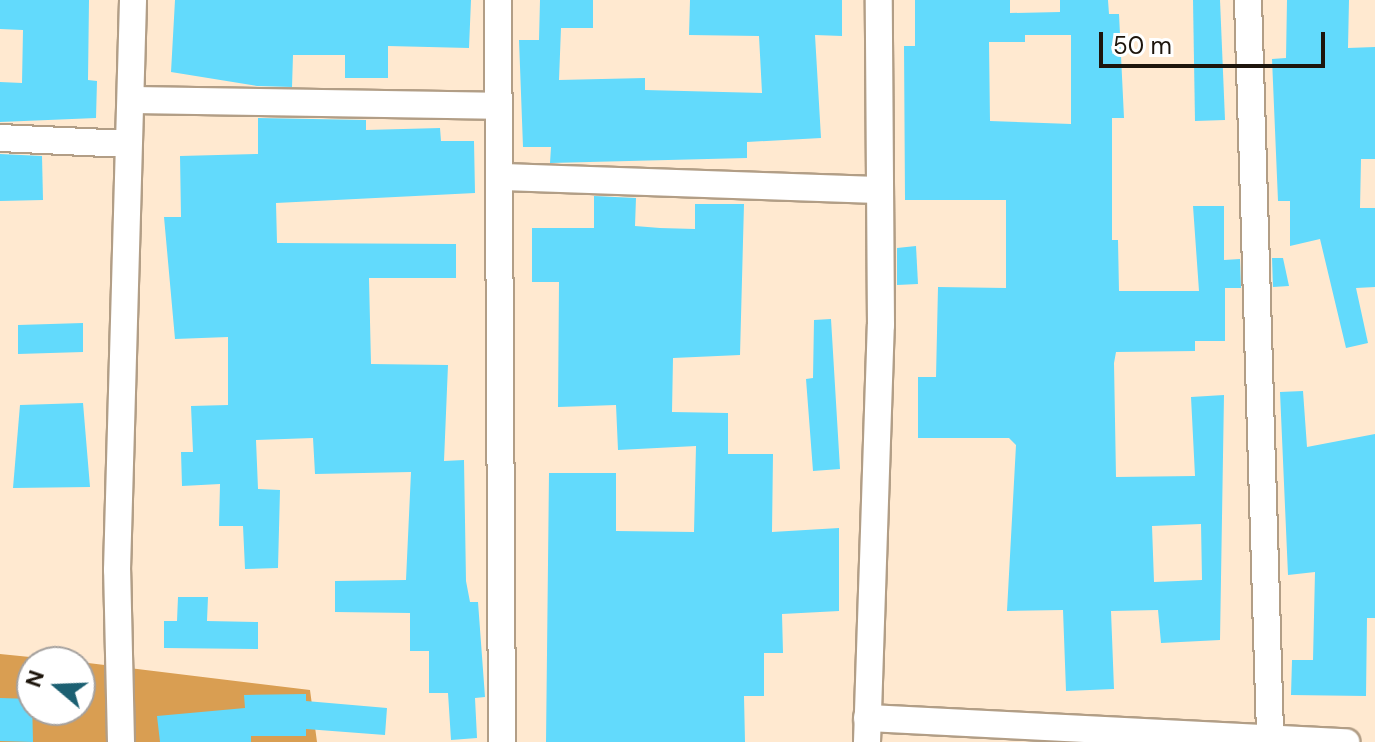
<!DOCTYPE html>
<html>
<head>
<meta charset="utf-8">
<style>
  body { margin:0 }
  #map { position:relative; width:1375px; height:742px; overflow:hidden; background:#ffe9d0; font-family:"DM Sans",sans-serif }
  div>[style] { position:absolute }
  .forest>* { inset:0; background:#d99e52 }
  .building>* { inset:0; background:#62dafc }
  .roads { filter:drop-shadow(2px 0 #b29e86) drop-shadow(-2px 0 #b29e86) drop-shadow(0 2px #b29e86) drop-shadow(0 -2px #b29e86) }
  .minor>* { height:26px; margin:-13px; padding:0 13px; transform-origin:13px; border-radius:13px; background:#fff }
  span { translate:-50% -50%; white-space:nowrap; text-align:center; line-height:1.15; -webkit-text-stroke:7px #fff; paint-order:stroke }
  .north { position:absolute; left:16px; top:646px; width:80px; height:80px; box-sizing:border-box; background:#fff; border:2px solid #a5a19e; border-radius:50%; rotate:289deg; font-size:22px; font-weight:700; line-height:32px; text-align:center; color:#1d150c }
  .north::after { content:''; display:block; margin:auto; width:28px; height:36px; background:#1c6072; clip-path:polygon(50% 0,100% 100%,50% 72%,0 100%) }
  .scale { position:absolute; left:1099px; top:32px; width:226px; height:36px; box-sizing:border-box; border:4px solid #1d150c; border-top:0; padding-left:10px; font-size:24px; line-height:28px; white-space:nowrap; color:#1d150c; -webkit-text-stroke:6px #fff; paint-order:stroke }
</style>
</head>
<body>
<div id="map">
  <div class="forest">
    <div style="clip-path:polygon(0 654px,80px 662px,32px 662px,32px 710px,80px 710px,80px 662px,310px 690px,317px 742px,0 742px)"></div>
  </div>
  <div class="building">
    <div style="clip-path:polygon(0 0,89px 0,88px 80px,97px 81px,96px 118px,0 122px,0 82px,22px 83px,23px 30px,0 29px)"></div>
    <div style="clip-path:polygon(175px 0,471px 0,469px 48px,388px 46px,388px 78px,345px 78px,345px 55px,293px 55px,292px 87px,257px 86px,171px 72px)"></div>
    <div style="clip-path:polygon(540px 0,593px 0,593px 28px,561px 28px,559px 80px,645px 78px,645px 90px,762px 93px,759px 36px,689px 35px,690px 0,842px 0,842px 36px,815px 35px,821px 138px,747px 142px,747px 158px,550px 163px,551px 147px,523px 147px,519px 40px,539px 40px)"></div>
    <div style="clip-path:polygon(evenodd,915px 0,1010px 0,1010px 13px,1060px 12px,1060px 0,1108px 0,1109px 14px,1119px 14px,1124px 118px,1112px 118px,1112px 240px,1118px 240px,1119px 291px,1199px 291px,1193px 206px,1224px 206px,1224px 260px,1240px 259px,1241px 288px,1225px 288px,1225px 341px,1195px 341px,1195px 351px,1116px 352px,1114px 363px,1116px 477px,1195px 476px,1191px 397px,1224px 395px,1220px 640px,1161px 643px,1158px 610px,1111px 611px,1114px 689px,1066px 691px,1063px 610px,1007px 611px,1016px 445px,1009px 438px,918px 438px,918px 377px,936px 377px,938px 287px,1006px 288px,1006px 200px,905px 200px,904px 46px,915px 46px,915px 0,1025px 35px,1071px 35px,1071px 124px,990px 121px,989px 42px,1025px 42px,1025px 35px,915px 0,1201px 524px,1202px 580px,1154px 582px,1152px 526px,1201px 524px)"></div>
    <div style="clip-path:polygon(1193px 0,1220px 0,1225px 120px,1195px 121px)"></div>
    <div style="clip-path:polygon(1287px 0,1349px 0,1348px 48px,1375px 47px,1375px 159px,1361px 159px,1360px 208px,1375px 208px,1375px 287px,1356px 288px,1368px 343px,1346px 348px,1320px 239px,1290px 246px,1290px 201px,1278px 201px,1272px 59px,1286px 58px)"></div>
    <div style="clip-path:polygon(258px 118px,366px 120px,366px 130px,440px 128px,441px 141px,474px 141px,475px 193px,276px 203px,277px 243px,456px 244px,456px 278px,369px 278px,371px 364px,448px 365px,444px 461px,464px 460px,466px 581px,470px 602px,478px 602px,485px 697px,475px 698px,477px 738px,451px 740px,448px 693px,429px 693px,429px 651px,410px 651px,410px 613px,335px 612px,335px 581px,406px 580px,411px 472px,315px 474px,313px 438px,256px 440px,258px 489px,280px 490px,278px 568px,245px 569px,243px 526px,219px 526px,220px 484px,182px 486px,181px 452px,193px 452px,191px 406px,228px 405px,228px 337px,175px 339px,164px 217px,181px 217px,180px 156px,258px 154px)"></div>
    <div style="clip-path:polygon(0 154px,42px 156px,43px 200px,0 201px)"></div>
    <div style="clip-path:polygon(594px 196px,636px 198px,635px 226px,660px 228px,695px 229px,695px 204px,744px 204px,740px 355px,673px 358px,672px 412px,728px 413px,728px 454px,773px 454px,772px 532px,839px 528px,839px 611px,782px 614px,783px 653px,764px 653px,764px 696px,744px 696px,745px 742px,546px 742px,549px 473px,616px 473px,616px 531px,694px 532px,696px 446px,618px 450px,616px 405px,558px 407px,559px 282px,532px 282px,532px 228px,594px 228px)"></div>
    <div style="clip-path:polygon(916px 246px,918px 284px,897px 285px,897px 248px)"></div>
    <div style="clip-path:polygon(1272px 258px,1283px 258px,1289px 286px,1273px 287px)"></div>
    <div style="clip-path:polygon(831px 319px,840px 469px,813px 471px,806px 379px,813px 378px,814px 320px)"></div>
    <div style="clip-path:polygon(83px 323px,83px 352px,18px 354px,18px 325px)"></div>
    <div style="clip-path:polygon(1303px 391px,1307px 447px,1375px 434px,1375px 618px,1367px 618px,1366px 696px,1291px 695px,1292px 660px,1313px 660px,1315px 572px,1288px 575px,1280px 392px)"></div>
    <div style="clip-path:polygon(83px 403px,90px 487px,13px 488px,20px 405px)"></div>
    <div style="clip-path:polygon(178px 597px,208px 597px,207px 621px,258px 622px,258px 649px,164px 648px,164px 621px,177px 621px)"></div>
    <div style="clip-path:polygon(306px 694px,306px 701px,387px 708px,385px 735px,306px 729px,306px 736px,251px 736px,251px 742px,160px 742px,157px 716px,245px 708px,244px 695px)"></div>
    <div style="clip-path:polygon(0 698px,32px 699px,33px 742px,0 741px)"></div>
  </div>
  <div class="roads">
    <div class="minor">
      <div style="left:498px;top:0;width:742px;rotate:89.69deg"></div>
      <div style="left:1248px;top:0;width:734px;rotate:88.28deg"></div>
      <div style="left:131px;top:100px;width:366px;rotate:0.9deg"></div>
      <div style="left:0;top:138px;width:127px;rotate:2.7deg"></div>
      <div style="left:502px;top:177px;width:377px;rotate:2deg"></div>
      <div style="left:867px;top:718px;width:480px;rotate:2.9deg"></div>
      <div style="left:121px;top:742px;width:172px;rotate:-91.3deg"></div>
      <div style="left:117px;top:570px;width:570px;rotate:-88.39deg"></div>
      <div style="left:867px;top:742px;width:417px;rotate:-88.1deg"></div>
      <div style="left:881px;top:325px;width:325px;rotate:-90.4deg"></div>
    </div>
  </div>
  <div class="north">N</div>
  <div class="scale">50 m</div>
</div>
</body>
</html>
